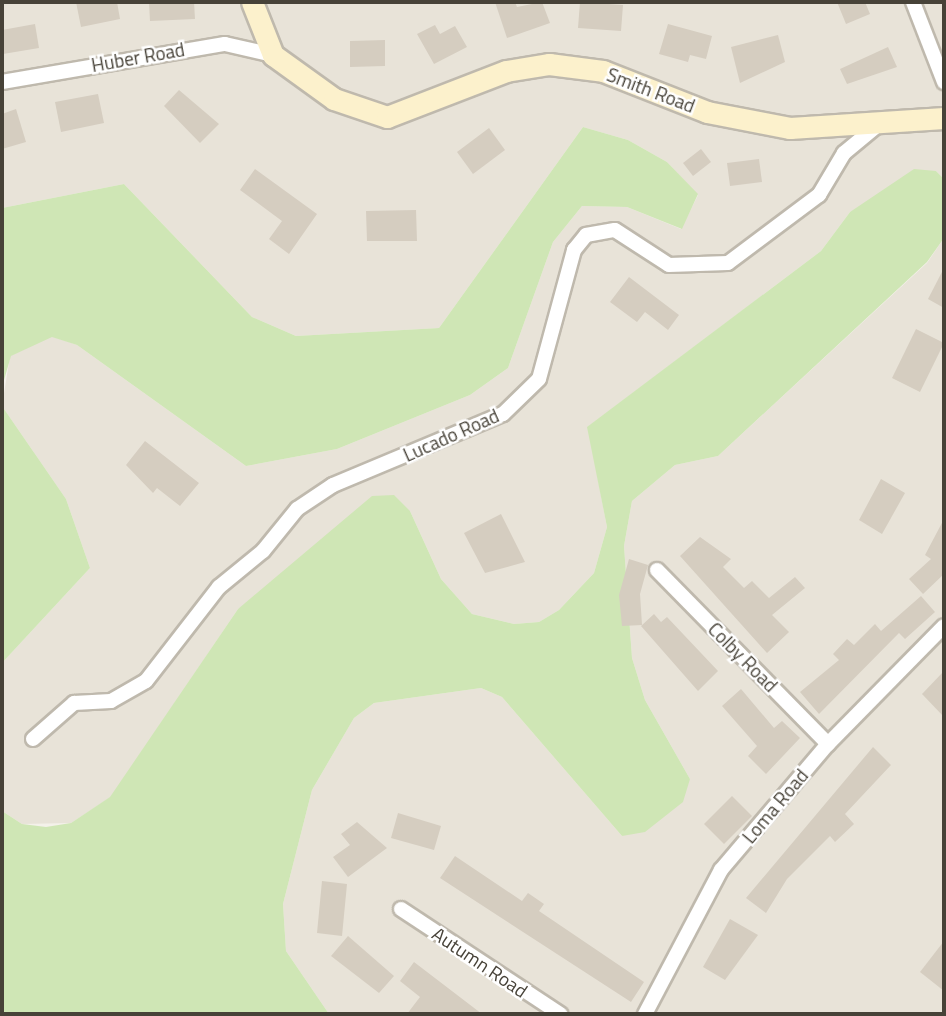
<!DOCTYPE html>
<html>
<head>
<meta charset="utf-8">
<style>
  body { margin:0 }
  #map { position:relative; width:946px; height:1016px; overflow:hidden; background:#f4f1ea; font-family:"Titillium Web",sans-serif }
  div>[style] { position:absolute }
  .residential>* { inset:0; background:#e8e3d8 }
  .green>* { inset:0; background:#cfe6b5 }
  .building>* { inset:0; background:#d5cdc0 }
  .roads { filter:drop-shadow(2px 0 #bfb9ad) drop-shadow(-2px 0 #bfb9ad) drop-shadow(0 2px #bfb9ad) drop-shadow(0 -2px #bfb9ad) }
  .street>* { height:14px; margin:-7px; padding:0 7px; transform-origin:7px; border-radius:7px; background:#fff }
  .secondary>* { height:21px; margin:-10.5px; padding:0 10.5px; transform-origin:10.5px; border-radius:10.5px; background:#fcf1cc }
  span { translate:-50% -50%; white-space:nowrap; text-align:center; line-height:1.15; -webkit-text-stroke:5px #fff; paint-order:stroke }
  .street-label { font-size:19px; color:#474238 }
  .frame { position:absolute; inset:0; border:4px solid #474238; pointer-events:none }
</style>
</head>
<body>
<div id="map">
  <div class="residential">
    <div style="clip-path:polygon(2px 2px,944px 2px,944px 179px,936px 171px,850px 212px,821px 251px,588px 427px,607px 527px,594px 573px,559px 610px,539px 622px,514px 624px,472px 614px,441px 579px,410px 511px,238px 609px,111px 797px,71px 823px,22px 824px,2px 811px,2px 663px,90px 568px,66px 499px,2px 406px,10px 356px,52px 336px,77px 345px,246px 466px,337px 449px,470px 395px,508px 368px,553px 242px,582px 206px,627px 207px,681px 229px,698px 195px,667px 162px,628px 140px,583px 127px,439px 328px,296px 336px,252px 317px,124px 184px,2px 208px)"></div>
    <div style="clip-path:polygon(944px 238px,944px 1014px,329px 1014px,286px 951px,283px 904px,312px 790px,354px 718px,374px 703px,481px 688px,502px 697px,622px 836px,690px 779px,645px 700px,632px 658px,624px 546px,632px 501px,675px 465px,718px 456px,927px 263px)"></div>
  </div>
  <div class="green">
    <div style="clip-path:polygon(583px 127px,628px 140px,667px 162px,698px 194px,682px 229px,627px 207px,582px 206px,553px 242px,508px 368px,470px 395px,337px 449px,246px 466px,77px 345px,52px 337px,11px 356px,2px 387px,2px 208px,124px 184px,252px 317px,296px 336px,439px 328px)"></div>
    <div style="clip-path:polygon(914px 169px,936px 171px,944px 179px,944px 238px,927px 262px,718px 456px,675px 465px,632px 501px,624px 546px,632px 658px,645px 700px,690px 779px,683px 802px,645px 832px,622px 836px,502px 697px,481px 688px,374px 703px,354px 718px,312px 790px,283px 904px,286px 951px,329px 1014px,2px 1014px,2px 811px,22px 824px,46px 827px,71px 823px,110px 797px,238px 609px,372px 496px,394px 495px,410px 511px,441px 579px,472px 614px,514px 624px,539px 622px,559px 610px,594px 573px,607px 527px,587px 427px,821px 251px,850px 212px)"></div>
    <div style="clip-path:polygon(2px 406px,66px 499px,90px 568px,2px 663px)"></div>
  </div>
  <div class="building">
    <div style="clip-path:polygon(76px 2px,117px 2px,120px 19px,81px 27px)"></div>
    <div style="clip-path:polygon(149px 2px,194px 2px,195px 19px,150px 21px)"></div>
    <div style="clip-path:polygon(495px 2px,515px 2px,517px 7px,542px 2px,550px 23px,507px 38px)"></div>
    <div style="clip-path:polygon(580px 2px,623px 5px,621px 31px,578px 28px)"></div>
    <div style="clip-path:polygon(837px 2px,865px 2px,870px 14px,846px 24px)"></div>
    <div style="clip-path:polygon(35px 24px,39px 48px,3px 54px,2px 30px)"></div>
    <div style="clip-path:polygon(668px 24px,712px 36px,706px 59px,690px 55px,688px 62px,659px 54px)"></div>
    <div style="clip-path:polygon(435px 25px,440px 34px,455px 26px,467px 47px,434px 64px,417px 34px)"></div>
    <div style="clip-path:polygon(778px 35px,785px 62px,740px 83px,731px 47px)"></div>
    <div style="clip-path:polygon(385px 40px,385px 66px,350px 67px,350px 41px)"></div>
    <div style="clip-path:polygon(888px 47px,897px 67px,847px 84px,840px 69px)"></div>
    <div style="clip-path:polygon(179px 90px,219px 124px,200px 143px,164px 106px)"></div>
    <div style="clip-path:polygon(98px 94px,104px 123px,61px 132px,55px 102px)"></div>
    <div style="clip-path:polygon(16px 109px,26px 142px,2px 149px,2px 114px)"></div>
    <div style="clip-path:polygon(489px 128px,505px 150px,473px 174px,457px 152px)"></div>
    <div style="clip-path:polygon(701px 149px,711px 162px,693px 176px,683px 163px)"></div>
    <div style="clip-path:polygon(759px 159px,762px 182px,730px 186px,727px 163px)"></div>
    <div style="clip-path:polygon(255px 169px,317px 214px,289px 254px,269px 239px,282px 221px,240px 190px)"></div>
    <div style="clip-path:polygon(416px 210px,417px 241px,367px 241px,366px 211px)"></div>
    <div style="clip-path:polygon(944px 268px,944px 308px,928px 299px)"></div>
    <div style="clip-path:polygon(629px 277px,679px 315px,668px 330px,645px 312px,637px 322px,610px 302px)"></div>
    <div style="clip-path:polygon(916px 329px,944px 343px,920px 392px,892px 378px)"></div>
    <div style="clip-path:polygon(145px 441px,199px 483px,180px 506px,157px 488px,153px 493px,126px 465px)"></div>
    <div style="clip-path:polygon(881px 479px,905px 493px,882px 534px,859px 520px)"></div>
    <div style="clip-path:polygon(501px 514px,525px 562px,485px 573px,464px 533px)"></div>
    <div style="clip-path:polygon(944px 519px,944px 574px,923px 594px,909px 579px,931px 559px,925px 555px)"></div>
    <div style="clip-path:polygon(700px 537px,731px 559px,723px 567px,744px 588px,752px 581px,769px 598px,795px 577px,805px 588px,772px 615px,789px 632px,767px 653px,680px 556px)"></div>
    <div style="clip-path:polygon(629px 559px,648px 565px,640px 594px,642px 625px,622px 626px,619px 595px)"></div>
    <div style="clip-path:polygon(921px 596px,935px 612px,905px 639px,899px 633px,819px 714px,800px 692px,839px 660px,833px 654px,847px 639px,854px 645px,875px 624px,881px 631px)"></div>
    <div style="clip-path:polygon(654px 614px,661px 622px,667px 617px,718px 671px,698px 691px,641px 626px)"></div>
    <div style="clip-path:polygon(944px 671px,944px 717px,922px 694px)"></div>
    <div style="clip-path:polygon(741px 689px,774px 728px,782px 721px,800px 738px,766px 774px,748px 756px,757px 746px,722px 706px)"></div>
    <div style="clip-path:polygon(873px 747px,891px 765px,845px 814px,854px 824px,835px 842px,830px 836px,787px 879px,766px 913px,746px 898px)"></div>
    <div style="clip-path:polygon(732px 796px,752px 816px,724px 844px,704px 824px)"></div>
    <div style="clip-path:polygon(398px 813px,441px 826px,434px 850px,391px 838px)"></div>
    <div style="clip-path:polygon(357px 822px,387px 848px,348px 877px,333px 857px,350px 845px,341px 834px)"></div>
    <div style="clip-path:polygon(455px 856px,522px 901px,528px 893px,544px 904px,539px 911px,644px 982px,631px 1002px,440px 878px)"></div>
    <div style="clip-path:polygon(322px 881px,347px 884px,342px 936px,317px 933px)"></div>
    <div style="clip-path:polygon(730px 919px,758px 935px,725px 980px,703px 967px)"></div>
    <div style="clip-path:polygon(348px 936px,394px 976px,379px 993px,331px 956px)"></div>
    <div style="clip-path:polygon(944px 941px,944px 991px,920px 972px)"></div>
    <div style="clip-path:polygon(414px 962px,482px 1014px,407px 1014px,420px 997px,400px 981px)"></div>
  </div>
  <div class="roads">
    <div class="street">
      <div style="left:913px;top:2px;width:86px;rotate:68.8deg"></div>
      <div style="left:2px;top:82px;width:226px;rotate:-9.7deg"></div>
      <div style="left:225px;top:44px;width:49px;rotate:12.9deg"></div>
      <div style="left:657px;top:570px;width:244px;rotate:45.5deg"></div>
      <div style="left:33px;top:739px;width:55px;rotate:-41.3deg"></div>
      <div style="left:74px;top:703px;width:37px;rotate:-3deg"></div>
      <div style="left:111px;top:701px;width:40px;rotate:-29.7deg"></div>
      <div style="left:146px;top:681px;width:119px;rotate:-52.2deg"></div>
      <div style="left:219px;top:587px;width:57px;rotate:-39.3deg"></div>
      <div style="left:263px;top:551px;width:54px;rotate:-51deg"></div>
      <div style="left:297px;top:509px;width:43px;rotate:-33.7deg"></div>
      <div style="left:333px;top:485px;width:184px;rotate:-22.7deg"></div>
      <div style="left:503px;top:414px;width:50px;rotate:-44.2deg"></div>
      <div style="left:539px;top:379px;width:134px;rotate:-74.8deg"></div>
      <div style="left:574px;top:250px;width:19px;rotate:-51deg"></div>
      <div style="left:586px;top:235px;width:29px;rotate:-10deg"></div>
      <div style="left:615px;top:230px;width:64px;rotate:32.9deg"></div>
      <div style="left:669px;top:265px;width:59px;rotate:-1.9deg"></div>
      <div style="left:728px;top:263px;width:114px;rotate:-36.8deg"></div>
      <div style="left:819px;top:195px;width:49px;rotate:-59.2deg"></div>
      <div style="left:844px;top:153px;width:45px;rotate:-39.6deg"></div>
      <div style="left:401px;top:909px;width:191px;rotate:33.4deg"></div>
      <div style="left:645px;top:1014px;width:163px;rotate:-62.2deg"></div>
      <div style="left:721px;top:870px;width:165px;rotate:-49.7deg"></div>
      <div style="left:828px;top:744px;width:165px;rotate:-45.5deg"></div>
    </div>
    <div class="secondary">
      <div style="left:252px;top:2px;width:57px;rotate:68.4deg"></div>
      <div style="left:273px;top:55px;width:75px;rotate:35.8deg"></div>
      <div style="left:334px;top:99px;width:56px;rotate:18.8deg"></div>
      <div style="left:387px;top:117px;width:128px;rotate:-21.1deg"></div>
      <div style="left:506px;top:71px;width:44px;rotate:-9.2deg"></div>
      <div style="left:549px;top:64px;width:54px;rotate:7.4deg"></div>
      <div style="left:603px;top:71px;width:112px;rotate:21.5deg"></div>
      <div style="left:707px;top:112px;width:85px;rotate:10.9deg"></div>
      <div style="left:790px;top:128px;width:154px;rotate:-3.7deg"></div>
    </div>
  </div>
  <div class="street-label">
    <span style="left:138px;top:57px;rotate:-10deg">Huber Road</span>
    <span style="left:651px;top:90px;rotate:21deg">Smith Road</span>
    <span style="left:451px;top:435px;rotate:-24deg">Lucado Road</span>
    <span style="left:743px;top:657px;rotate:45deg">Colby Road</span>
    <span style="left:775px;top:806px;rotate:-50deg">Loma Road</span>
    <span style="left:480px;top:962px;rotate:34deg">Autumn Road</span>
  </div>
  <div class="frame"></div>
</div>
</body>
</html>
